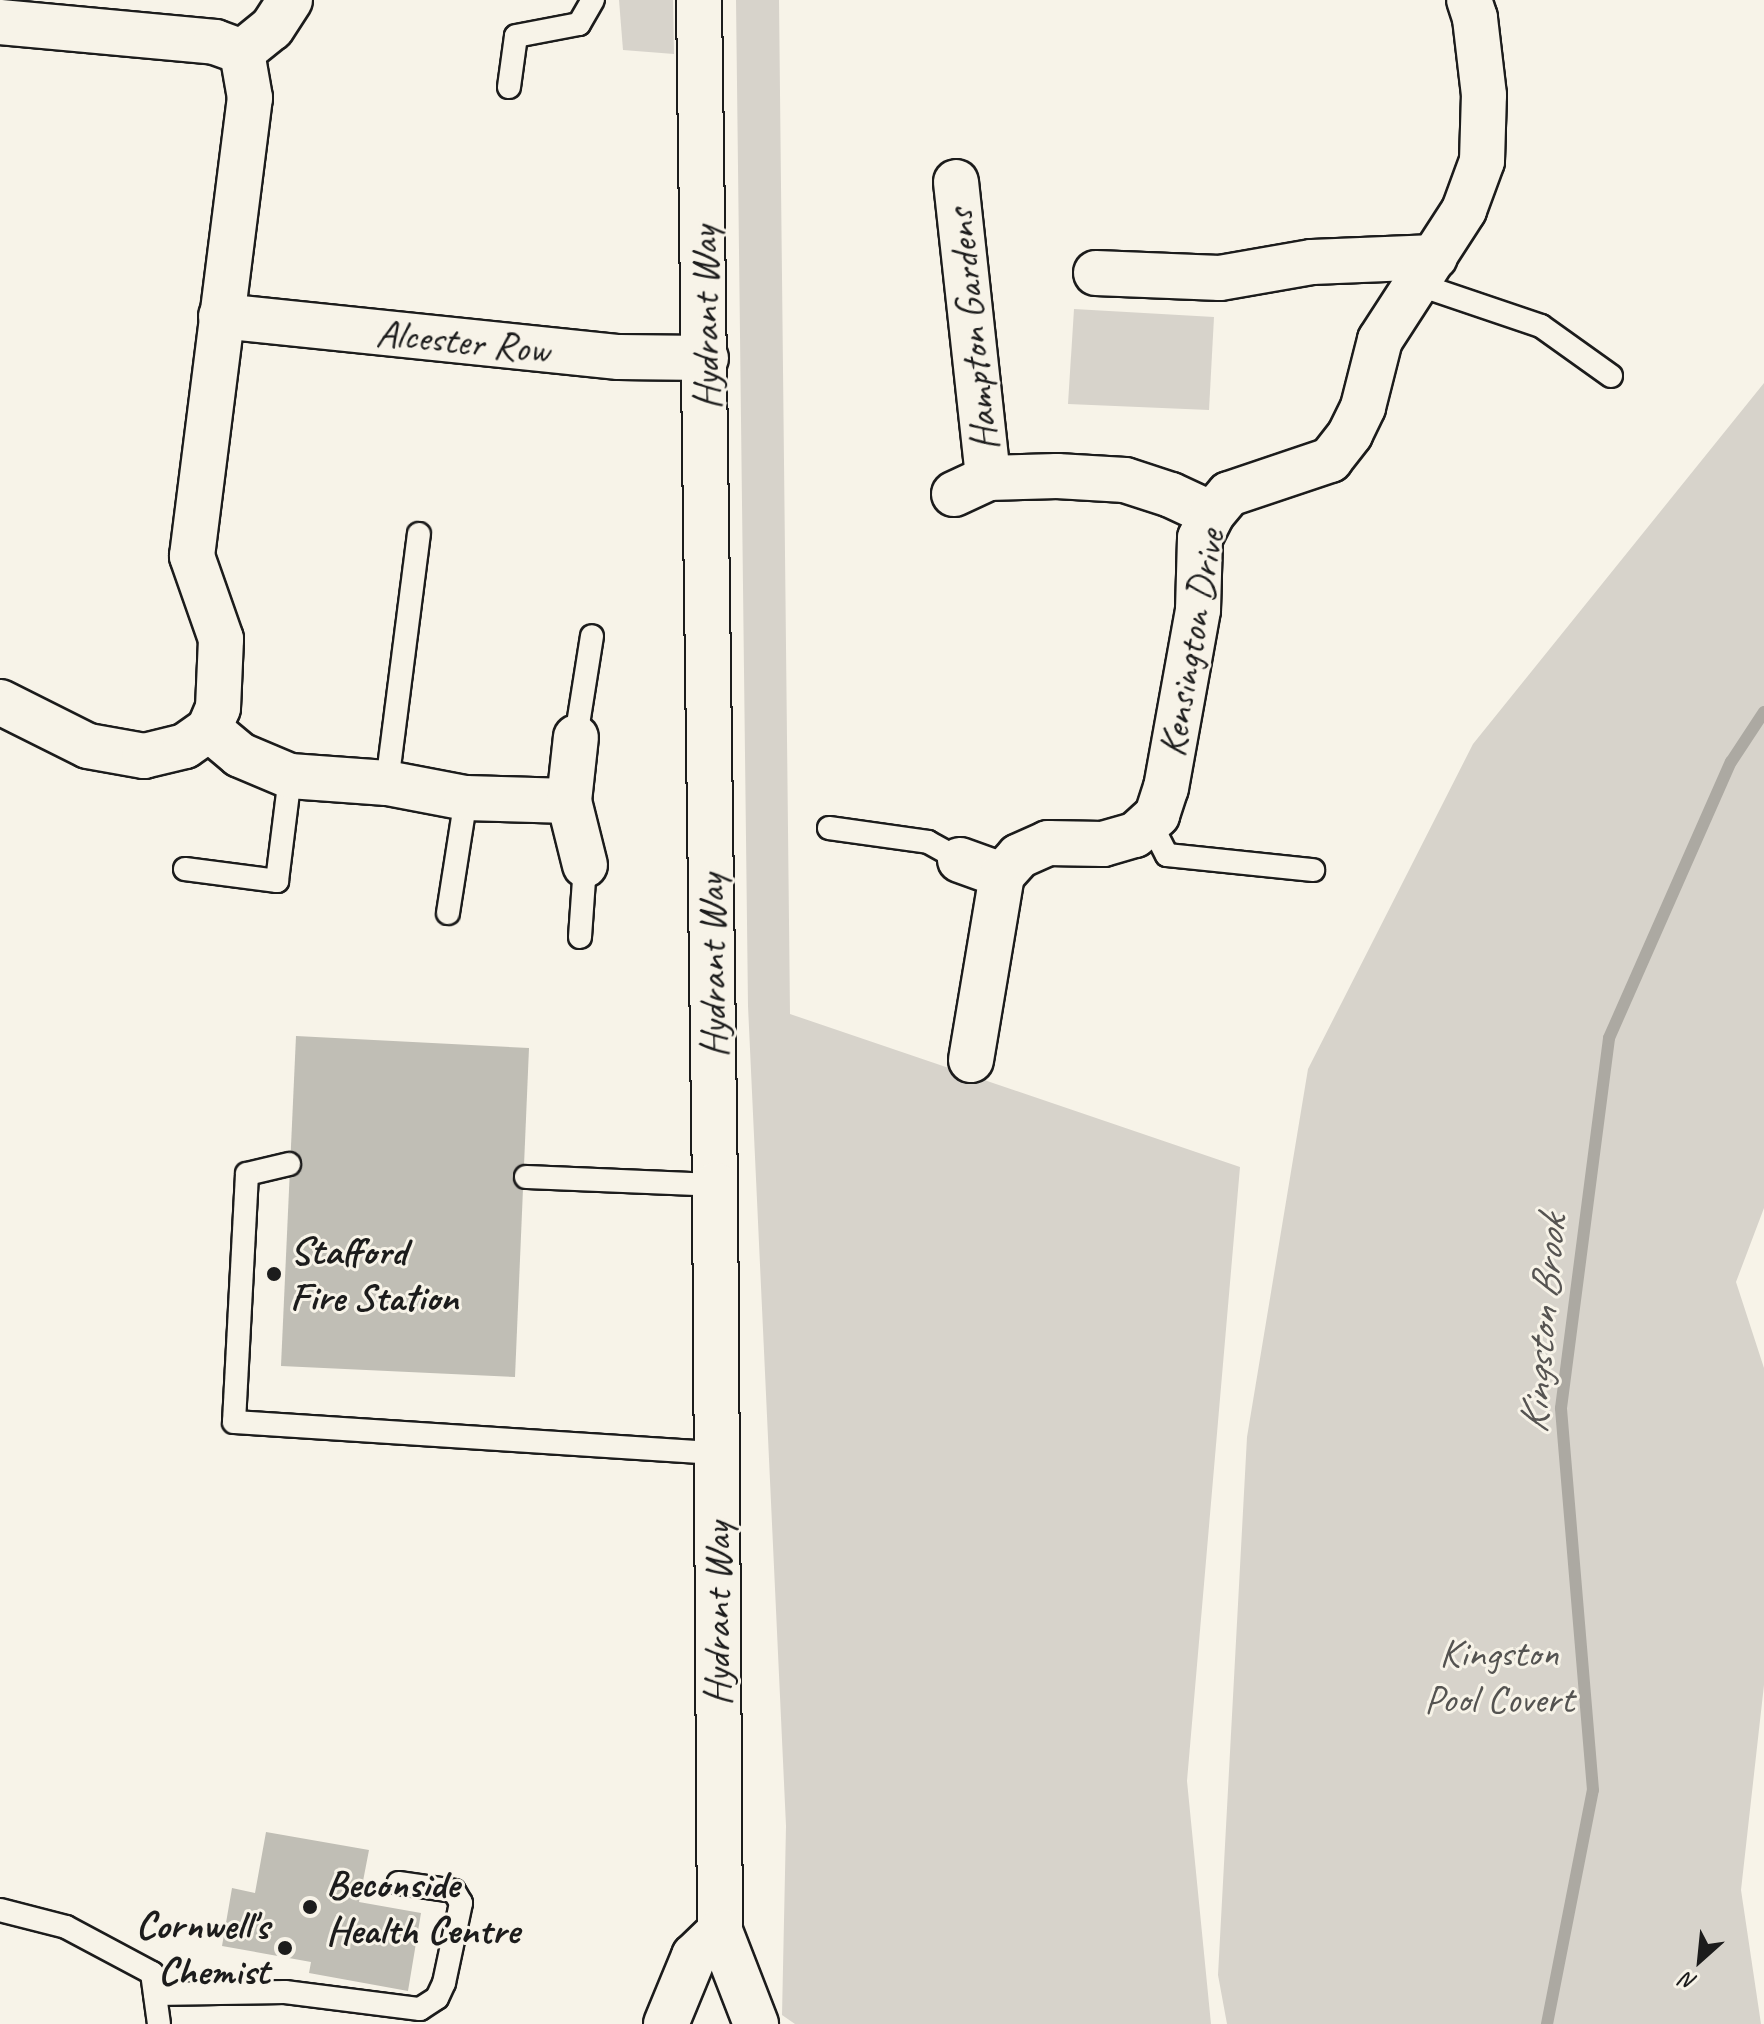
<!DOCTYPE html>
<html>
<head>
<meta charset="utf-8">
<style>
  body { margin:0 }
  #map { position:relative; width:1764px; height:2024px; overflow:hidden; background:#f7f3e8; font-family:Caveat,sans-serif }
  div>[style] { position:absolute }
  .green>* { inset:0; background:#d7d3cb }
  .stream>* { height:12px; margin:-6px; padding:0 6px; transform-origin:6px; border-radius:6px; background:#aca9a2 }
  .building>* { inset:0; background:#c0beb5 }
  .roads { filter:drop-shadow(2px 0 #1c1c1c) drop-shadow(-2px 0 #1c1c1c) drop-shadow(0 2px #1c1c1c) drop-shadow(0 -2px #1c1c1c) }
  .lane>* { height:22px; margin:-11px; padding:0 11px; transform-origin:11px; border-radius:11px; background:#f7f3e8 }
  .street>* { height:44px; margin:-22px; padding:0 22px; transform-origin:22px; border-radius:22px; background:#f7f3e8 }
  .secondary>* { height:44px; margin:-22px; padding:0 22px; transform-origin:22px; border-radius:22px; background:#f7f3e8 }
  .dots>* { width:22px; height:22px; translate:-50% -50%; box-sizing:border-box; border:4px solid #f7f3e8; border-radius:50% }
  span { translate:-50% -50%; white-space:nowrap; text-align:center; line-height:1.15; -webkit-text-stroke:6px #f7f3e8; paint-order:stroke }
  .street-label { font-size:40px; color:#1c1c1c }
  .poi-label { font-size:40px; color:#1c1c1c; font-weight:700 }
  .left { translate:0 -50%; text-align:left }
  .right { translate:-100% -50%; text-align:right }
  .park-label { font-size:40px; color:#545351 }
  .water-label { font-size:42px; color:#565452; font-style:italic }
  .north { position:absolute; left:1660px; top:1920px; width:80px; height:80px; -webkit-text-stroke:6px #f7f3e8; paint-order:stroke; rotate:207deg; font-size:22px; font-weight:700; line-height:32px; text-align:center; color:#1c1c1c }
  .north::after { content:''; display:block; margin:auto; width:28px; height:36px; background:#1c1c1c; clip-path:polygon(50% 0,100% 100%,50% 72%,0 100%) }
</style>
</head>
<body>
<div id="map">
  <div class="green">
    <div style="clip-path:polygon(619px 0,673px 0,674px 54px,623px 50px)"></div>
    <div style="clip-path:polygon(736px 0,779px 0,790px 1014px,1240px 1167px,1187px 1781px,1211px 2024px,795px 2024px,782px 2015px,786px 1826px,748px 1006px)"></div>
    <div style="clip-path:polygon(1074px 309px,1214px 317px,1209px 410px,1068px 404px)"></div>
    <div style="clip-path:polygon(1764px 383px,1764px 1208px,1736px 1282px,1764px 1368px,1764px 1685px,1741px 1890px,1761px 2024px,1227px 2024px,1218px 1975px,1247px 1437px,1308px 1069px,1473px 744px)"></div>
  </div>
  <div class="stream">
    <div style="left:1547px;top:2024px;width:238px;rotate:-78.9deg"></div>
    <div style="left:1593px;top:1790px;width:383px;rotate:-94.8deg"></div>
    <div style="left:1561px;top:1408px;width:373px;rotate:-82.6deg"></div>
    <div style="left:1609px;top:1038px;width:302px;rotate:-66.2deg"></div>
    <div style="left:1731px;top:762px;width:60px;rotate:-56.6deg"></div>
  </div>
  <div class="building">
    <div style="clip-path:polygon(296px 1036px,529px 1048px,515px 1377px,281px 1366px)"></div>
    <div style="clip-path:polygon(266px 1832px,369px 1850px,359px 1902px,421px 1913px,408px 1991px,309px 1973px,311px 1962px,222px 1946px,232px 1888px,255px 1893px)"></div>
  </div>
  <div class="roads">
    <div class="lane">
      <div style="left:509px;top:87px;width:51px;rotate:-82.2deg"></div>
      <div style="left:516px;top:36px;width:64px;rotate:-10.8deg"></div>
      <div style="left:579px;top:24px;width:28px;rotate:-60deg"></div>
      <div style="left:1414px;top:283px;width:134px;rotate:18.7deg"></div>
      <div style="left:1541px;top:326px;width:86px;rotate:35.5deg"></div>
      <div style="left:576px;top:737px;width:102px;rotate:-81deg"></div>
      <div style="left:387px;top:783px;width:251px;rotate:-82.7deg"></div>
      <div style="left:1150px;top:822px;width:37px;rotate:63deg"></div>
      <div style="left:1167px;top:855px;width:147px;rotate:5.9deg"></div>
      <div style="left:829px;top:828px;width:100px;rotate:8deg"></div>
      <div style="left:928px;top:842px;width:37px;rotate:29deg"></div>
      <div style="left:185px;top:869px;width:93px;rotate:7.4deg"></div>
      <div style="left:277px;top:881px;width:106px;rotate:-82.9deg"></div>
      <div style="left:448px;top:913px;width:116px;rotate:-81.1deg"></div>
      <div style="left:580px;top:937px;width:72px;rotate:-86deg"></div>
      <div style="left:289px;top:1164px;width:43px;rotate:166.6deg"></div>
      <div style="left:247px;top:1174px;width:248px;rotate:93deg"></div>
      <div style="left:234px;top:1422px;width:483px;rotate:3.7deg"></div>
      <div style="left:526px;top:1177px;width:189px;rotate:2.4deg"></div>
      <div style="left:0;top:1910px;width:68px;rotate:14.4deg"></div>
      <div style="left:66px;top:1927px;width:98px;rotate:28.1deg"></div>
      <div style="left:152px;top:1973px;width:51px;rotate:82.2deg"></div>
      <div style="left:155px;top:1994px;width:130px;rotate:-0.9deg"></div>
      <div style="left:285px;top:1992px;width:136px;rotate:7.2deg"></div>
      <div style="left:420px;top:2009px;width:20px;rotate:-33deg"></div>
      <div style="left:437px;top:1998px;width:17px;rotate:-65deg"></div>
      <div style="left:444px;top:1983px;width:82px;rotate:-78deg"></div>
      <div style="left:461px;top:1903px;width:14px;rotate:-120deg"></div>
      <div style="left:454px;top:1891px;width:56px;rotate:-171.7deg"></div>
    </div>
    <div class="street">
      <div style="left:0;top:22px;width:216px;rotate:5.3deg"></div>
      <div style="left:215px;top:42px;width:29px;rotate:20deg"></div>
      <div style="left:242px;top:52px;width:38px;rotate:-39deg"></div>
      <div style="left:272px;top:28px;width:33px;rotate:-57deg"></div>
      <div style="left:956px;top:182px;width:298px;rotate:83.8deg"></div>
      <div style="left:1096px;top:273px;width:124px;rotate:2.3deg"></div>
      <div style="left:1220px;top:278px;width:93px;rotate:-9.9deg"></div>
      <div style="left:1312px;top:262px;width:123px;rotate:-2.3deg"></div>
      <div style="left:221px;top:316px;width:400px;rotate:5.9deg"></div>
      <div style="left:619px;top:357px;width:87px;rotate:0.7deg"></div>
      <div style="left:954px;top:494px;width:38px;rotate:-25deg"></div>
      <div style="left:988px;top:478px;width:69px;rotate:-1.7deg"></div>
      <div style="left:1057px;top:476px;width:68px;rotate:3.4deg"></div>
      <div style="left:1125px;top:480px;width:48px;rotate:18.1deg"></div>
      <div style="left:1171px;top:495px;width:45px;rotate:24.9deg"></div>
      <div style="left:0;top:702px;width:98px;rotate:26.6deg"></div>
      <div style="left:88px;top:746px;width:57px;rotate:10.1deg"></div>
      <div style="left:144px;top:756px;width:42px;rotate:-13.7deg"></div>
      <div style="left:185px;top:746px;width:29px;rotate:-35deg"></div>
      <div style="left:209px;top:729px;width:23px;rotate:-67deg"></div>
      <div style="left:218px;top:708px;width:69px;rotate:-87.5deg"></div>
      <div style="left:221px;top:639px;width:88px;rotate:-109.3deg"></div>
      <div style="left:192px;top:556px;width:462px;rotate:-82.8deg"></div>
      <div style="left:250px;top:98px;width:47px;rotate:-99.9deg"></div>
      <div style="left:209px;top:729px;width:40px;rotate:40deg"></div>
      <div style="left:240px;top:755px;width:54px;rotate:22.8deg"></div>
      <div style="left:290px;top:776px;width:97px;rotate:4.1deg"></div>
      <div style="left:387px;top:783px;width:80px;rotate:10.8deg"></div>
      <div style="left:466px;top:798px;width:103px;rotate:1.7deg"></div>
      <div style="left:569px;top:801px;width:66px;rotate:76deg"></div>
      <div style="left:569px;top:801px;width:64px;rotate:-83.8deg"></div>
      <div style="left:960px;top:860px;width:45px;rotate:19.7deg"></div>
      <div style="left:971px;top:1060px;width:188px;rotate:-80.5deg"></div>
      <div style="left:1002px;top:875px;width:25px;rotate:-48deg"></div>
      <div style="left:1019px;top:856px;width:32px;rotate:-24deg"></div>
      <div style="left:1048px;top:843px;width:55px;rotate:1deg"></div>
      <div style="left:1103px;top:844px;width:33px;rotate:-16deg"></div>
      <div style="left:1135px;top:835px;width:30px;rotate:-42deg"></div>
      <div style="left:1157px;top:815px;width:28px;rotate:-72deg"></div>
      <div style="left:1166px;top:788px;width:181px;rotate:-79.8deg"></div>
      <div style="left:1198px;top:610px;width:72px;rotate:-88.4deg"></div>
      <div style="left:1200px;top:538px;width:27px;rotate:-63deg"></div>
      <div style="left:1212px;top:514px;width:26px;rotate:-50deg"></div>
      <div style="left:1229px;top:494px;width:107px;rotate:-18.6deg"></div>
      <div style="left:1330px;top:460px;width:33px;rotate:-52deg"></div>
      <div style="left:1350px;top:434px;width:30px;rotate:-64deg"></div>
      <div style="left:1363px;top:407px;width:69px;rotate:-75.8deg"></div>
      <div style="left:1380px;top:340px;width:155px;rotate:-57.1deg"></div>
      <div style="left:1464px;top:210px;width:52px;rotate:-69.8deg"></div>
      <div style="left:1482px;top:161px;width:66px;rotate:-88.3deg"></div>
      <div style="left:1484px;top:95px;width:78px;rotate:-96.7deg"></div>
      <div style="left:1475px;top:18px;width:19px;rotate:-108deg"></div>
    </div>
    <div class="secondary">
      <div style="left:699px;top:0;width:1185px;rotate:89.23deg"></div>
      <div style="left:715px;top:1185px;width:746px;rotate:89.62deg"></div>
      <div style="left:720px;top:1931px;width:100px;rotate:68.8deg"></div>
      <div style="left:666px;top:2024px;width:74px;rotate:-67.6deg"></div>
      <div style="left:694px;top:1956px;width:36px;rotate:-44deg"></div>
    </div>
  </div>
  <div class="dots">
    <div style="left:274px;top:1274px;background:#1c1c1c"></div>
    <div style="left:310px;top:1907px;background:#1c1c1c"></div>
    <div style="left:285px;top:1948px;background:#1c1c1c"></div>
  </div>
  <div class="street-label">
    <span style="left:705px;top:318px;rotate:-91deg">Hydrant Way</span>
    <span style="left:972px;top:330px;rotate:-96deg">Hampton Gardens</span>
    <span style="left:463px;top:341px;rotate:6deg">Alcester Row</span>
    <span style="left:1191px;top:643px;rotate:-80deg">Kensington Drive</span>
    <span style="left:712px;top:966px;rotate:-91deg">Hydrant Way</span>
    <span style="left:717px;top:1614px;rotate:-90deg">Hydrant Way</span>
  </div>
  <div class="poi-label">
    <span class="left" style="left:290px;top:1274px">Stafford<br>Fire Station</span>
    <span class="left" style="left:326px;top:1907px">Beconside<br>Health Centre</span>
    <span class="right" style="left:269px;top:1948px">Cornwell's<br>Chemist</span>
  </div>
  <div class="park-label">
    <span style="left:1499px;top:1676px">Kingston<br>Pool Covert</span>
  </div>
  <div class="water-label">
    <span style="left:1543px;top:1325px;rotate:-85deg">Kingston Brook</span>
  </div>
  <div class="north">N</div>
</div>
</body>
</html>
